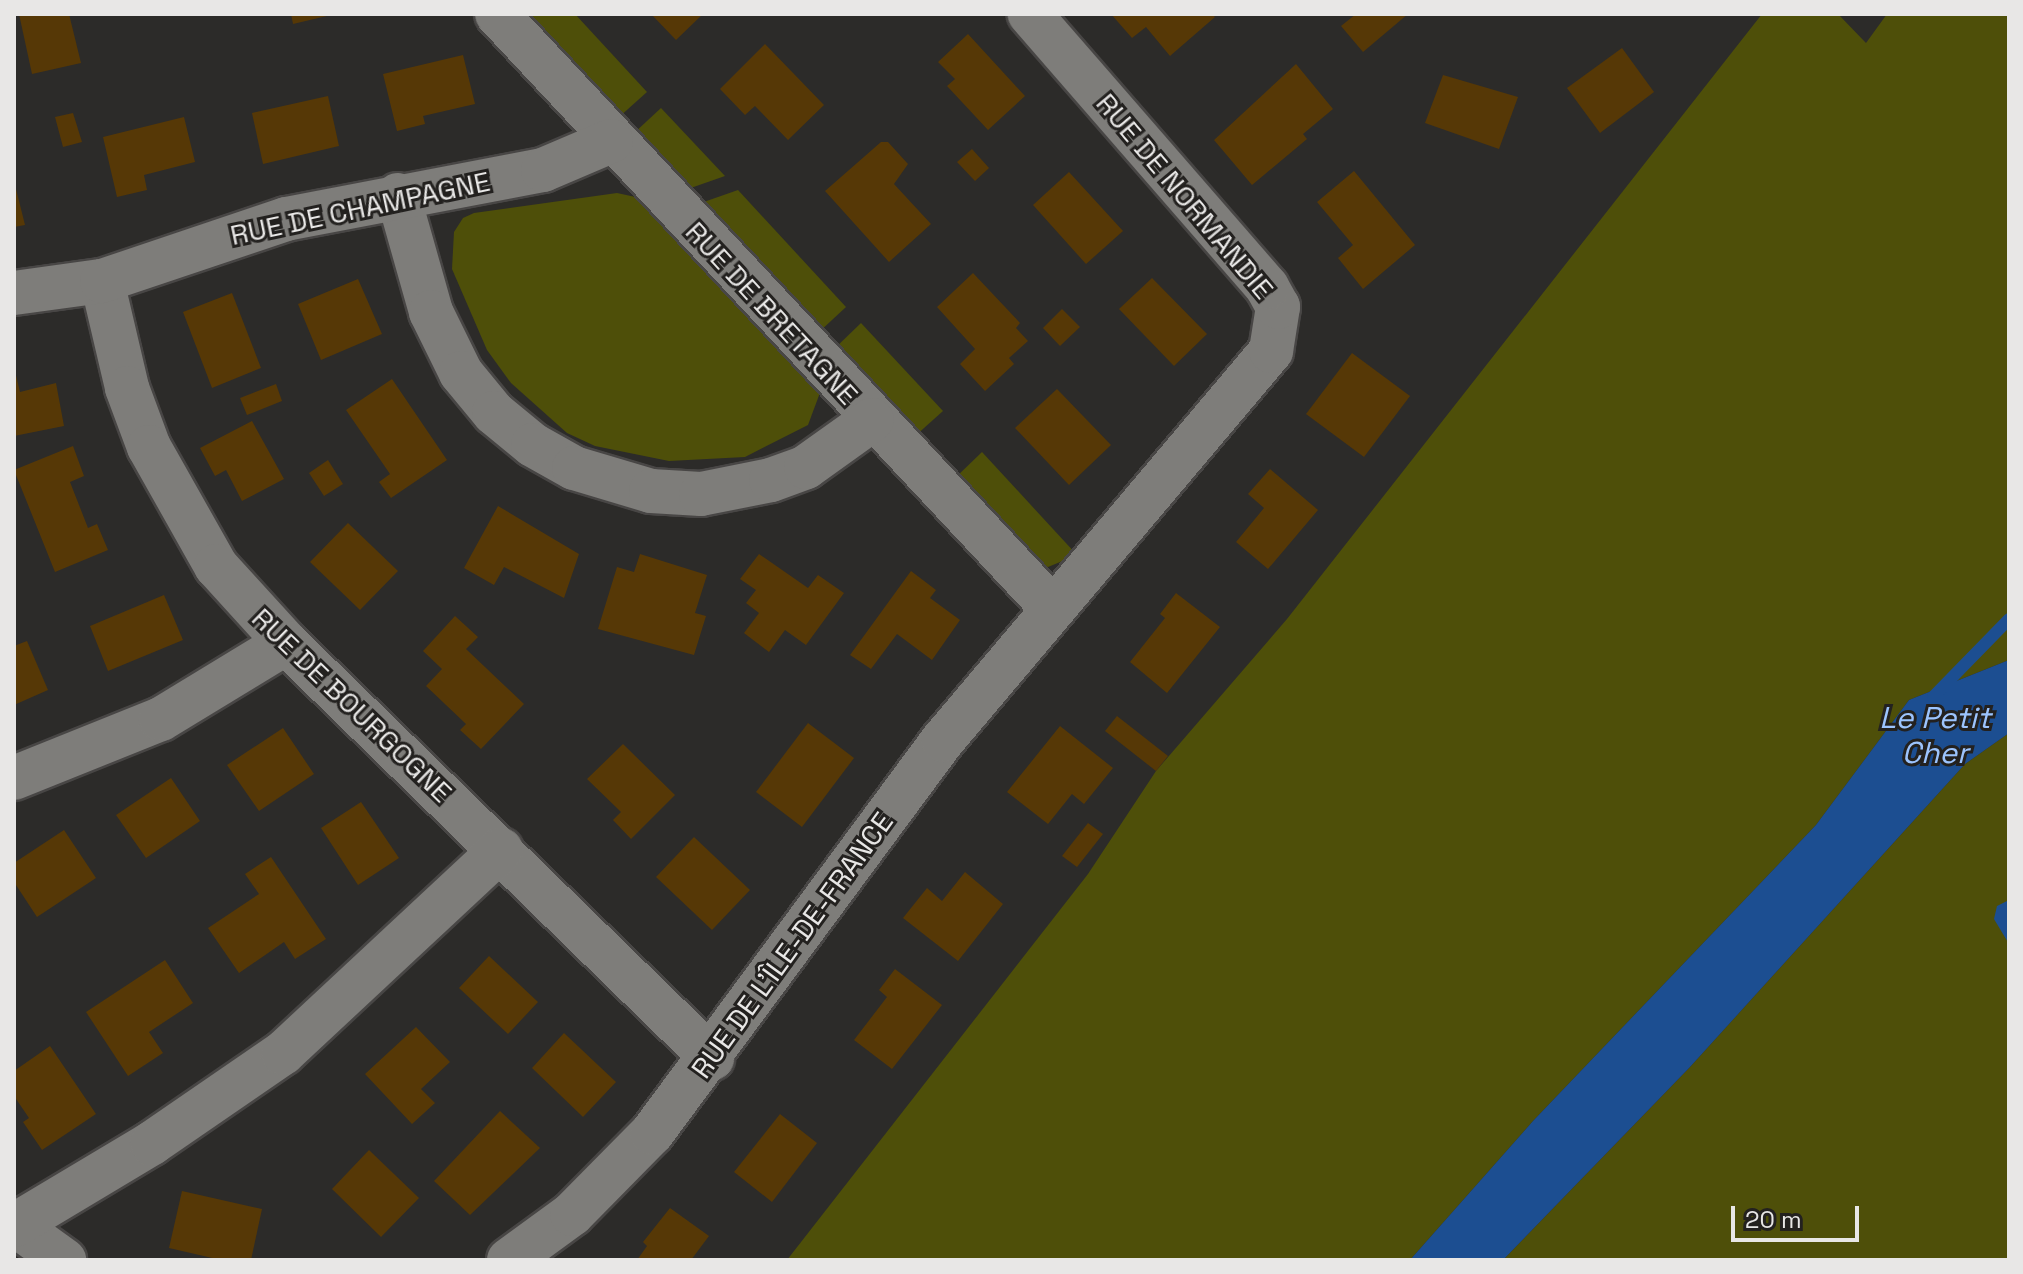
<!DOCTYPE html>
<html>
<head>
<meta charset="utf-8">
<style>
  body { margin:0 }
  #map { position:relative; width:2023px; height:1274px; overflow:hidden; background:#2c2b29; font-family:"Space Grotesk",sans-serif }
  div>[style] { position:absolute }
  .green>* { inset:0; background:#4e4f09 }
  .water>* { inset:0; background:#1c4e91 }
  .stream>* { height:12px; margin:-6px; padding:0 6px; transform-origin:6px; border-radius:6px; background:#1c4e91 }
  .building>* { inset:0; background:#563806 }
  .roads { filter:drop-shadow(2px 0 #484645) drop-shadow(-2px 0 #484645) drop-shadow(0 2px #484645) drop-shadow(0 -2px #484645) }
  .minor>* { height:44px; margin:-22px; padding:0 22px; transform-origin:22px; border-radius:22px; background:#7e7d7a }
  span { translate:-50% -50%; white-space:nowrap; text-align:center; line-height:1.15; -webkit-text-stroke:6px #23211f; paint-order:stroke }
  .street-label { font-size:28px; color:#e8e7e6 }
  .water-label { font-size:30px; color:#9cc4fe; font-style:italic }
  .frame { position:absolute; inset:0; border:16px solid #e8e7e6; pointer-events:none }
  .scale { position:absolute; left:1731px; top:1206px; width:128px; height:36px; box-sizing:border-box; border:4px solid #e8e7e6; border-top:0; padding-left:10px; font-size:24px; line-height:28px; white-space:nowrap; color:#e8e7e6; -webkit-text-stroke:6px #23211f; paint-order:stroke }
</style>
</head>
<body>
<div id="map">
  <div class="green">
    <div style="clip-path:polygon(522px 14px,575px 14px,647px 92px,618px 118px)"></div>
    <div style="clip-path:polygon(1762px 14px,1838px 14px,1866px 43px,1887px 14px,2009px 14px,2009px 660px,1909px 700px,1816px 825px,1533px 1121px,1410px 1260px,787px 1260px,1088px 874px,1156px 771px,1287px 619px)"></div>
    <div style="clip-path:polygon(661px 108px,725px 176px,685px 190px,633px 134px)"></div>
    <div style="clip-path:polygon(738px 190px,846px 307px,818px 333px,698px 204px)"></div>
    <div style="clip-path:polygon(617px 193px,640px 198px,821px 390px,808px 425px,745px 457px,669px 461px,595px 446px,567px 433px,511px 383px,487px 350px,452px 269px,454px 232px,463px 218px,474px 213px)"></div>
    <div style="clip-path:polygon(861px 323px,943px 411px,914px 437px,833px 350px)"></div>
    <div style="clip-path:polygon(982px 452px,1077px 555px,1048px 567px,1036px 564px,954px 479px)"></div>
    <div style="clip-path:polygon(2009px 733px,2009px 1260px,1503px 1260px,1690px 1067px,1965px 764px)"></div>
  </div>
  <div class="water">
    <div style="clip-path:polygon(2009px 660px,2009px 733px,1965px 764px,1690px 1067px,1503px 1260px,1410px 1260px,1533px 1121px,1816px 825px,1909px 700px)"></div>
    <div style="clip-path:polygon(2009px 900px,2009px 944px,1994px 919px,1997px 906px)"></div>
  </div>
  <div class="stream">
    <div style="left:1933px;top:697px;width:109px;rotate:-45.7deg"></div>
  </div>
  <div class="building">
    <div style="clip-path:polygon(19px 14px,69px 14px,81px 63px,32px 74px)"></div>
    <div style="clip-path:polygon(291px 14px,331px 14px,331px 15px,293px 24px)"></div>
    <div style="clip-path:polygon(651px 14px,703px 14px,676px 40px)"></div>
    <div style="clip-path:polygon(1111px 14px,1212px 14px,1215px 17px,1170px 56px,1146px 27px,1132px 38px)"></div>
    <div style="clip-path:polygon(1356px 14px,1408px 14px,1363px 52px,1341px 26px)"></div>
    <div style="clip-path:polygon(968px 34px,1025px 96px,988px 130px,947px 86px,955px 79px,938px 62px)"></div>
    <div style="clip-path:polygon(765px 44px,824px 105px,788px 140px,755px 106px,745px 115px,720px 89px)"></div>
    <div style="clip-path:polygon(1622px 48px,1654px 92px,1600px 133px,1567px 88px)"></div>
    <div style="clip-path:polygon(463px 55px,475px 104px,423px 116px,425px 124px,397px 131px,383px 74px)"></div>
    <div style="clip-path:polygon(1296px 64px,1333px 109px,1303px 134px,1307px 139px,1252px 185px,1214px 140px)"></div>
    <div style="clip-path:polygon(1443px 75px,1518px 97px,1499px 149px,1425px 123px)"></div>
    <div style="clip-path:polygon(328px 96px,339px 146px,263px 164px,252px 113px)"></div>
    <div style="clip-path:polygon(73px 113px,82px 142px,63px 147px,55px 117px)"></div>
    <div style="clip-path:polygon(184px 117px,195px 162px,144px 175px,147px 190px,117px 197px,103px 137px)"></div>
    <div style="clip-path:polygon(881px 142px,888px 142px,908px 164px,894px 184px,931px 224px,889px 262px,825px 191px)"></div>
    <div style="clip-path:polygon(972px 149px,989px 168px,975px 181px,957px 162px)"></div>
    <div style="clip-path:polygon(1354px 171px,1415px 245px,1363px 289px,1338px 258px,1353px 245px,1317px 202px)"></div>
    <div style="clip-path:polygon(1069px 172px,1123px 231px,1086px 264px,1033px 205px)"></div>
    <div style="clip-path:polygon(14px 181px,25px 225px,14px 227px)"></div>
    <div style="clip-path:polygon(973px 273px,1020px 323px,1016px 328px,1028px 341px,1009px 358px,1014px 364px,985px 391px,960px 364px,975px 349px,937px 307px)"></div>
    <div style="clip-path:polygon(1152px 278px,1207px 334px,1174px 366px,1119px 309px)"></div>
    <div style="clip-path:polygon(358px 279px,382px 334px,321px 360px,298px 304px)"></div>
    <div style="clip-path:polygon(232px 293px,261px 368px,212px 388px,183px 312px)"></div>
    <div style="clip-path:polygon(1062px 309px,1080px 327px,1060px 346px,1043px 328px)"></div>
    <div style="clip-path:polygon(1352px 353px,1410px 396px,1364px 457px,1306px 414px)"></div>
    <div style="clip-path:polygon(14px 367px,20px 392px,56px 383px,64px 426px,14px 436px)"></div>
    <div style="clip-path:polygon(392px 379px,447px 460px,391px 498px,379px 482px,390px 474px,346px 410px)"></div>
    <div style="clip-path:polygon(276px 384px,282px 401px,247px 415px,240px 398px)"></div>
    <div style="clip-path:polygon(1057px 389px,1111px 445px,1069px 485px,1015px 428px)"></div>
    <div style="clip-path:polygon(252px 421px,284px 479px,242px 501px,226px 470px,215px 476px,200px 448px)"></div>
    <div style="clip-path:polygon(73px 446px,84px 476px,70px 482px,88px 528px,97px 524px,108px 550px,55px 572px,14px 470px)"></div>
    <div style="clip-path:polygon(328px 460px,343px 484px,324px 496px,309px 473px)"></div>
    <div style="clip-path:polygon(1270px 469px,1318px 510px,1268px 569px,1236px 542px,1264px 508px,1248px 494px)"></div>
    <div style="clip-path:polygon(498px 506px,579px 554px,564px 598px,504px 567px,494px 585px,464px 568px)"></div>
    <div style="clip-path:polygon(348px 523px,398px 571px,360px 610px,310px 562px)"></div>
    <div style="clip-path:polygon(640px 554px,707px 575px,695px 613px,706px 616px,694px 655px,598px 629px,617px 567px,634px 572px)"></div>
    <div style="clip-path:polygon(759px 554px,808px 588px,818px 575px,844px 593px,806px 645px,785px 630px,769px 652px,744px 633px,759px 613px,746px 603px,756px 590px,740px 579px)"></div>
    <div style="clip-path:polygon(911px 571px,936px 590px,930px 598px,960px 620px,932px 660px,897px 634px,871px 669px,850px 655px)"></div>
    <div style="clip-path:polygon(1176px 593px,1220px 627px,1167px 693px,1130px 662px,1165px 618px,1160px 614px)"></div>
    <div style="clip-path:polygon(164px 595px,183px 640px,108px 671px,90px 626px)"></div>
    <div style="clip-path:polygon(455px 616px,478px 637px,466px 649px,524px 704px,481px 749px,460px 730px,466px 724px,426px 686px,442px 669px,423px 651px)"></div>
    <div style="clip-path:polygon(27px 641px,48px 690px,14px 705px,14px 646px)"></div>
    <div style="clip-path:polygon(1117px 716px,1168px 756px,1156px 771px,1105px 731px)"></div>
    <div style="clip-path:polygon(808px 723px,854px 758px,802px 827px,756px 792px)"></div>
    <div style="clip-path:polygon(1060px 726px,1113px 768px,1084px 804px,1072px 794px,1048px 824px,1007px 792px)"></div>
    <div style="clip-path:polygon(283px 728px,314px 774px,259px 811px,227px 765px)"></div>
    <div style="clip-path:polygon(623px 744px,675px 795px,631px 839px,613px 820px,621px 812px,587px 779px)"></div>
    <div style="clip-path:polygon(171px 778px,200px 821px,146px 858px,116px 815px)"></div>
    <div style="clip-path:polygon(361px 802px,399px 858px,358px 885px,321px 828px)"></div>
    <div style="clip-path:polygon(1088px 823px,1103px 834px,1077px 867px,1062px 856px)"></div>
    <div style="clip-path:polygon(64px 830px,96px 878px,37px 917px,14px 882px,14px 863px)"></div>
    <div style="clip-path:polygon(694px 837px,750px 890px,712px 930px,656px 877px)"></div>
    <div style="clip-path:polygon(271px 857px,326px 939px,295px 959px,284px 942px,239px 973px,208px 928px,259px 894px,245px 874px)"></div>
    <div style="clip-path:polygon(965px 872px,1003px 904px,958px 961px,903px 918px,927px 888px,942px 901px)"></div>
    <div style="clip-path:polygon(489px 956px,538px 1002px,508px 1034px,459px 988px)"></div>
    <div style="clip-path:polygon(165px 960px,193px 1003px,149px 1032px,163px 1053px,128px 1076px,86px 1012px)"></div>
    <div style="clip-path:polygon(895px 969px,942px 1005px,892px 1069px,854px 1040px,887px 997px,879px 990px)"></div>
    <div style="clip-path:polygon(416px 1027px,450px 1062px,421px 1089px,435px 1103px,412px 1124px,365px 1074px)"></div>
    <div style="clip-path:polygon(564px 1033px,616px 1082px,583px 1117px,532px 1068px)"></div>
    <div style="clip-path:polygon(50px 1046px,96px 1114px,42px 1150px,23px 1122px,29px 1118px,14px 1096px,14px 1071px)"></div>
    <div style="clip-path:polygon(500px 1111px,540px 1148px,470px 1215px,434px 1181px)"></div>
    <div style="clip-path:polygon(780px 1114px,817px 1143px,772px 1202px,734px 1172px)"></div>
    <div style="clip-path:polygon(369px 1150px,419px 1198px,381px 1237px,332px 1189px)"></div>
    <div style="clip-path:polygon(182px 1191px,262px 1209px,251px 1260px,221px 1260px,169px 1248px)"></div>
    <div style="clip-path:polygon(670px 1208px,709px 1236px,691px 1260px,637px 1260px,647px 1246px,643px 1242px)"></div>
  </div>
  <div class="roads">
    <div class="minor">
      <div style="left:497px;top:14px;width:813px;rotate:46.94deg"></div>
      <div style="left:398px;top:195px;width:122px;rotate:74.2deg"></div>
      <div style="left:431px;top:312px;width:68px;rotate:63.8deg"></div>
      <div style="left:461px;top:373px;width:52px;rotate:50.5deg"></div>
      <div style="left:494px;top:413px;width:50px;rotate:39.4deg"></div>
      <div style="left:533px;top:445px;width:47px;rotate:29.3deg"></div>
      <div style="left:574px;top:468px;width:80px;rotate:16.6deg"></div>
      <div style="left:651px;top:491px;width:50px;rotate:3.4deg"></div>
      <div style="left:701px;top:494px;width:71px;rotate:-11.3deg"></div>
      <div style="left:771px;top:480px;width:37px;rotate:-20deg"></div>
      <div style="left:806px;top:467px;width:81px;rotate:-35.5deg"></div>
      <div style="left:102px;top:281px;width:110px;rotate:76.8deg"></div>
      <div style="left:127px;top:388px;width:63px;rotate:69.6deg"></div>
      <div style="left:149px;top:447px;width:137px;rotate:60.6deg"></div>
      <div style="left:216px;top:566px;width:104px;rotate:47.7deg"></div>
      <div style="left:286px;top:643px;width:595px;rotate:44.25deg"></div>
      <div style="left:14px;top:293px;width:89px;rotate:-7.8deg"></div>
      <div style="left:102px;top:281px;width:194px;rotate:-18.6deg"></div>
      <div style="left:286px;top:219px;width:262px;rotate:-10.8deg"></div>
      <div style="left:543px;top:170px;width:74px;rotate:-23.1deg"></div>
      <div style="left:14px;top:778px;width:158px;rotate:-21.9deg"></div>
      <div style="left:161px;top:719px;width:146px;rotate:-31.3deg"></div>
      <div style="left:14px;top:1224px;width:62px;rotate:35.8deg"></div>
      <div style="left:15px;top:1225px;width:160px;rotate:-30.9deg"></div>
      <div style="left:152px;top:1143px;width:159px;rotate:-34.5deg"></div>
      <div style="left:283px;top:1053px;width:298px;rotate:-43deg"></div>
      <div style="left:509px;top:1260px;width:78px;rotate:-36.1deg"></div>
      <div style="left:572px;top:1214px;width:114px;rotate:-45.4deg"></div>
      <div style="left:652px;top:1133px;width:489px;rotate:-53.5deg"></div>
      <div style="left:943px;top:740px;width:509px;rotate:-49.86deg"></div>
      <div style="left:1271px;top:351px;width:45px;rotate:-81deg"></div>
      <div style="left:1278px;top:307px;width:23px;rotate:-119deg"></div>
      <div style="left:1267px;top:287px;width:362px;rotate:-131deg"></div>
    </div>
  </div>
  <div class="street-label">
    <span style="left:1185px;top:196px;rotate:50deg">RUE DE NORMANDIE</span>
    <span style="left:360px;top:208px;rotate:-12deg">RUE DE CHAMPAGNE</span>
    <span style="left:772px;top:313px;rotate:47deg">RUE DE BRETAGNE</span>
    <span style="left:352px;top:705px;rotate:44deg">RUE DE BOURGOGNE</span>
    <span style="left:792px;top:945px;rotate:-54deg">RUE DE L'ÎLE-DE-FRANCE</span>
  </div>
  <div class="water-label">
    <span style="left:1935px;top:735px">Le Petit<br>Cher</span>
  </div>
  <div class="frame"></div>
  <div class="scale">20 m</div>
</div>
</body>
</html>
